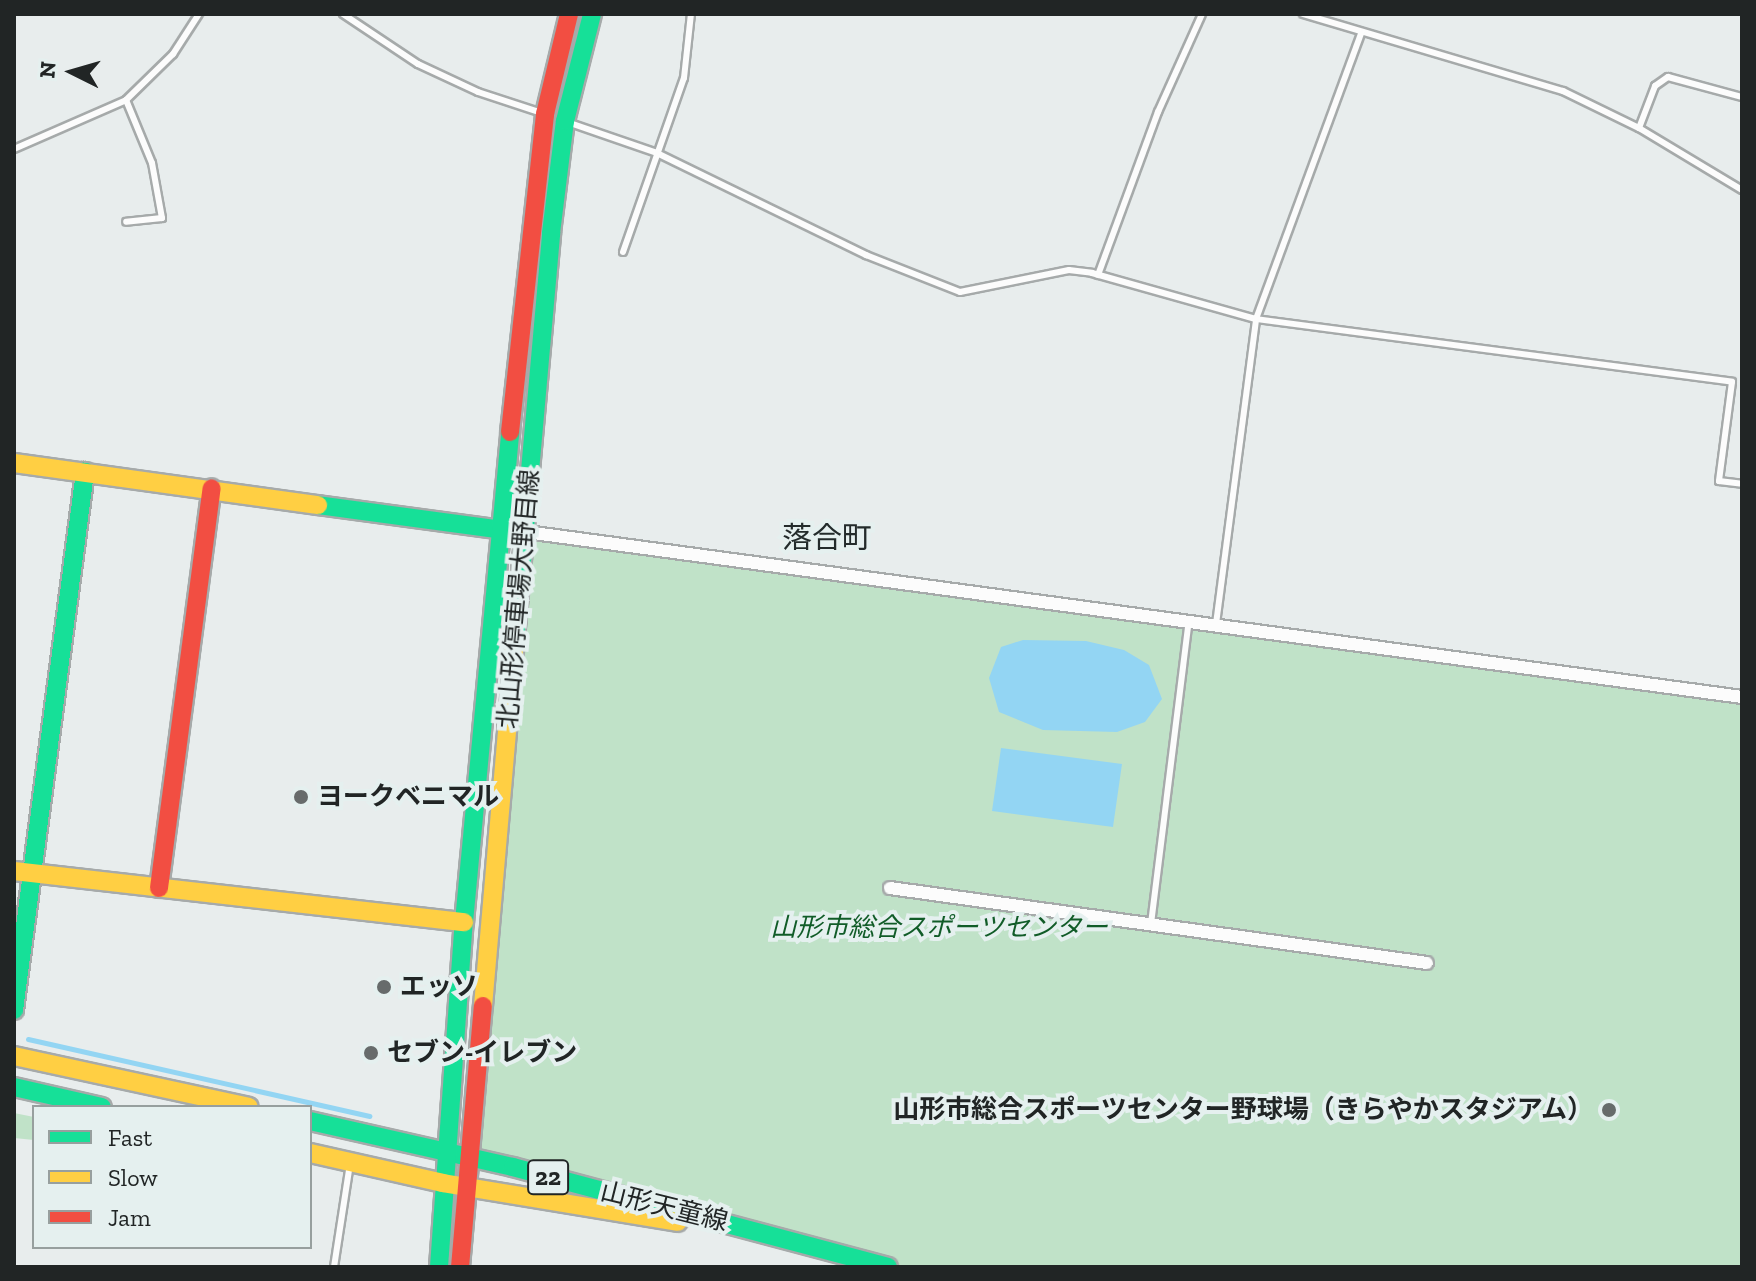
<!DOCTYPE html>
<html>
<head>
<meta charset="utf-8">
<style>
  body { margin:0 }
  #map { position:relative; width:1756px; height:1281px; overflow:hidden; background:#e8eded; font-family:"Zilla Slab","Noto Sans JP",serif }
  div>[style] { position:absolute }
  .green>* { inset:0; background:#c0e2c8 }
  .water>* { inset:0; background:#93d5f3 }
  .stream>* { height:5px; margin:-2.5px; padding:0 2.5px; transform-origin:2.5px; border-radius:2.5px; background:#93d5f3 }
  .roads { filter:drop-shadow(2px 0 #a6aaaa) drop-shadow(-2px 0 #a6aaaa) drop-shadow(0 2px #a6aaaa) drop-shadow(0 -2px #a6aaaa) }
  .lane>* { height:6px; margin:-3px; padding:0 3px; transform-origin:3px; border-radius:3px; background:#fcfcfc }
  .street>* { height:12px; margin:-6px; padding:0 6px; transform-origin:6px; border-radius:6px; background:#fcfcfc }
  .fast>* { height:18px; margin:-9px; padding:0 9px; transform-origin:9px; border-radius:9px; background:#16e098 }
  .slow>* { height:18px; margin:-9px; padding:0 9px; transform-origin:9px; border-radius:9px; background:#ffcf43 }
  .jam>* { height:18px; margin:-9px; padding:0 9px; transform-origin:9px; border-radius:9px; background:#f24e42 }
  .dots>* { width:22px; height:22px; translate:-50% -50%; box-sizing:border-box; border:4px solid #e5f0ef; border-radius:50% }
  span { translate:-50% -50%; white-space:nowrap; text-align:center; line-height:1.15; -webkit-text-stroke:8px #e5f0ef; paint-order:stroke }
  .shield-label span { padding:2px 6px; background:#e5f0ef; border:2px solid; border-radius:6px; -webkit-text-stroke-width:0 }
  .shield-label { font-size:24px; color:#212525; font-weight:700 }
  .street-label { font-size:26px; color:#212525 }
  .poi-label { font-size:26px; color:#212525; font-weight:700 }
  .left { translate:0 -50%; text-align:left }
  .right { translate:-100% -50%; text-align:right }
  .park-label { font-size:26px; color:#115c28; font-style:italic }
  .quarter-label { font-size:30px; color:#232b2b }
  .frame { position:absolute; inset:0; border:16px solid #212525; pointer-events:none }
  .legend { position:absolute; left:32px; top:1105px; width:280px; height:144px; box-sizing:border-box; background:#e5f0ef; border:2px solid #979f9e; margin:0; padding:10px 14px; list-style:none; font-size:24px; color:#212525 }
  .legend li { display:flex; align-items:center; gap:16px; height:40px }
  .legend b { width:40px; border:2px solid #979f9e }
  .north { position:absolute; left:32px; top:32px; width:80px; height:80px; -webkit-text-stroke:6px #e5f0ef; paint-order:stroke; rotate:275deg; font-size:22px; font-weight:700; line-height:32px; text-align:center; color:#212525 }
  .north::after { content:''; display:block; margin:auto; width:28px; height:36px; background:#212525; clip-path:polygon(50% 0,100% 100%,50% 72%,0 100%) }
</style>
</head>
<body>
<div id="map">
  <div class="green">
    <div style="clip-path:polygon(526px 532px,1742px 697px,1742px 1267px,888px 1267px,468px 1157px)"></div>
    <div style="clip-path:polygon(14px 1113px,34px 1117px,34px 1140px,14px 1138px)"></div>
  </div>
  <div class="water">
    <div style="clip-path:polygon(1023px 640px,1086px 641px,1124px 650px,1149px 665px,1162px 699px,1145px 722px,1117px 732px,1043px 730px,999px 712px,989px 678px,1001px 647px)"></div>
    <div style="clip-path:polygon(1001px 748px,1122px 764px,1113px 827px,992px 811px)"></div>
  </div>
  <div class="stream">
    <div style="left:28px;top:1039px;width:350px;rotate:12.7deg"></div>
  </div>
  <div class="roads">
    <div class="lane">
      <div style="left:343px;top:14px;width:90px;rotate:33.7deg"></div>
      <div style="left:418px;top:64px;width:66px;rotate:25deg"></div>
      <div style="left:478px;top:92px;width:67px;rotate:18.2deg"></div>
      <div style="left:1303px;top:14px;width:271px;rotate:16.5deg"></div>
      <div style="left:1563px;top:91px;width:85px;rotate:26deg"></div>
      <div style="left:1639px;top:128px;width:120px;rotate:31deg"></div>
      <div style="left:126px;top:100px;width:68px;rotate:67.6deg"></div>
      <div style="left:152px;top:163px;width:56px;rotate:79.7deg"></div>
      <div style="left:162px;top:218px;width:36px;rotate:174deg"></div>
      <div style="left:567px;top:122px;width:95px;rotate:19deg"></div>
      <div style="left:657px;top:153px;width:233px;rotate:26deg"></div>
      <div style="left:866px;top:255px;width:101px;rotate:21.5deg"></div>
      <div style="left:960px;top:292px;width:111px;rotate:-11.4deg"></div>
      <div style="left:1069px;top:270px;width:23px;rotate:7deg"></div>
      <div style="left:1092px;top:273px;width:170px;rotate:15.7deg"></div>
      <div style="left:1256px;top:319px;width:480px;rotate:7.5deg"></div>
      <div style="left:1732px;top:382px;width:100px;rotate:97.5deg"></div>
      <div style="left:1719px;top:481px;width:23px;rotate:7deg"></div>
      <div style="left:1639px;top:128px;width:45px;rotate:-69.1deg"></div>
      <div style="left:1655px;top:86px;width:16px;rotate:-35deg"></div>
      <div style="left:1668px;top:77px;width:77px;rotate:15.1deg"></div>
      <div style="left:14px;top:149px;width:122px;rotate:-23.6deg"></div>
      <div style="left:126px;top:100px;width:66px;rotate:-44.4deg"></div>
      <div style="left:173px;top:54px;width:48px;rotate:-57deg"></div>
      <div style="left:623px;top:252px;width:184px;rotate:-70.7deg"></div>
      <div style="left:684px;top:78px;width:64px;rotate:-83.8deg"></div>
      <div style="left:1098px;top:275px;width:174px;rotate:-69.8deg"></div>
      <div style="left:1158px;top:112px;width:107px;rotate:-65.8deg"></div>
      <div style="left:1216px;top:624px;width:308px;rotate:-82.5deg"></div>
      <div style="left:1256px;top:319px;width:305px;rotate:-69.8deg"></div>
      <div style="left:1151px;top:924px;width:306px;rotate:-82.9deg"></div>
      <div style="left:334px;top:1267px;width:104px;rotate:-81.2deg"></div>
    </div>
    <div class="street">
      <div style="left:519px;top:531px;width:1234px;rotate:7.73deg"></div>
      <div style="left:890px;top:888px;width:542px;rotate:7.95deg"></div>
    </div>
    <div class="fast">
      <div style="left:318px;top:505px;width:188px;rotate:7.7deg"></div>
      <div style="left:515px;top:639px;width:408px;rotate:-84.9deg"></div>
      <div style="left:551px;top:233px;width:113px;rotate:-82.9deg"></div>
      <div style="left:565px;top:121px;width:110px;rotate:-75.8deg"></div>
      <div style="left:14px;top:1010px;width:543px;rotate:-82.48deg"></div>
      <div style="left:14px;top:1087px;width:90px;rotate:12.8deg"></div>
      <div style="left:310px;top:1121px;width:208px;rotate:12.8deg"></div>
      <div style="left:513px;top:1167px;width:388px;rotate:14.9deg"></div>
      <div style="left:439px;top:1267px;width:346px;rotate:-85.9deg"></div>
      <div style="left:464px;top:922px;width:492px;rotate:-84.6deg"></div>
    </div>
    <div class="slow">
      <div style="left:14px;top:463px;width:307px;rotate:7.9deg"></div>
      <div style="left:14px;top:871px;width:453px;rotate:6.5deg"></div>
      <div style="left:483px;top:1006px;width:368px;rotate:-85deg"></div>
      <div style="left:14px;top:1056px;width:240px;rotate:12.2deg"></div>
      <div style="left:310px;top:1153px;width:136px;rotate:12.7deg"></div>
      <div style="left:443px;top:1183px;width:238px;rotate:9.4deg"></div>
    </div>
    <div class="jam">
      <div style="left:510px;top:432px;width:320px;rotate:-83.7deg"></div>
      <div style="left:545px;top:114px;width:103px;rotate:-76.5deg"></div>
      <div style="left:159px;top:888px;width:403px;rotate:-82.5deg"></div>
      <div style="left:460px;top:1267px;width:262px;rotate:-85deg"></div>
    </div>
  </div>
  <div class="dots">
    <div style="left:301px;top:797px;background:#676b6b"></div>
    <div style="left:384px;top:987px;background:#676b6b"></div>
    <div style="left:371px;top:1053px;background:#676b6b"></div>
    <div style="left:1609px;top:1110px;background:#676b6b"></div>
  </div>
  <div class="shield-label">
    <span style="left:548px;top:1177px">22</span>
  </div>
  <div class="street-label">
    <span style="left:519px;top:599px;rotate:-85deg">北山形停車場大野目線</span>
    <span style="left:664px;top:1207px;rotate:14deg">山形天童線</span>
  </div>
  <div class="poi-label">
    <span class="left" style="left:317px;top:797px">ヨークベニマル</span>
    <span class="left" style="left:400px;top:987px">エッソ</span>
    <span class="left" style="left:387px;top:1053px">セブン-イレブン</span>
    <span class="right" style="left:1593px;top:1110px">山形市総合スポーツセンター野球場（きらやかスタジアム）</span>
  </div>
  <div class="park-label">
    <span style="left:939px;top:928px">山形市総合スポーツセンター</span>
  </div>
  <div class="quarter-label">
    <span style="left:827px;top:538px">落合町</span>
  </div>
  <div class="frame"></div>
  <ul class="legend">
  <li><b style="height:10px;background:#16e098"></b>Fast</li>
  <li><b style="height:10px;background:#ffcf43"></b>Slow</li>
  <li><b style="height:10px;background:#f24e42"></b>Jam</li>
  </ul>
  <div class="north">N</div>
</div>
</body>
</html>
